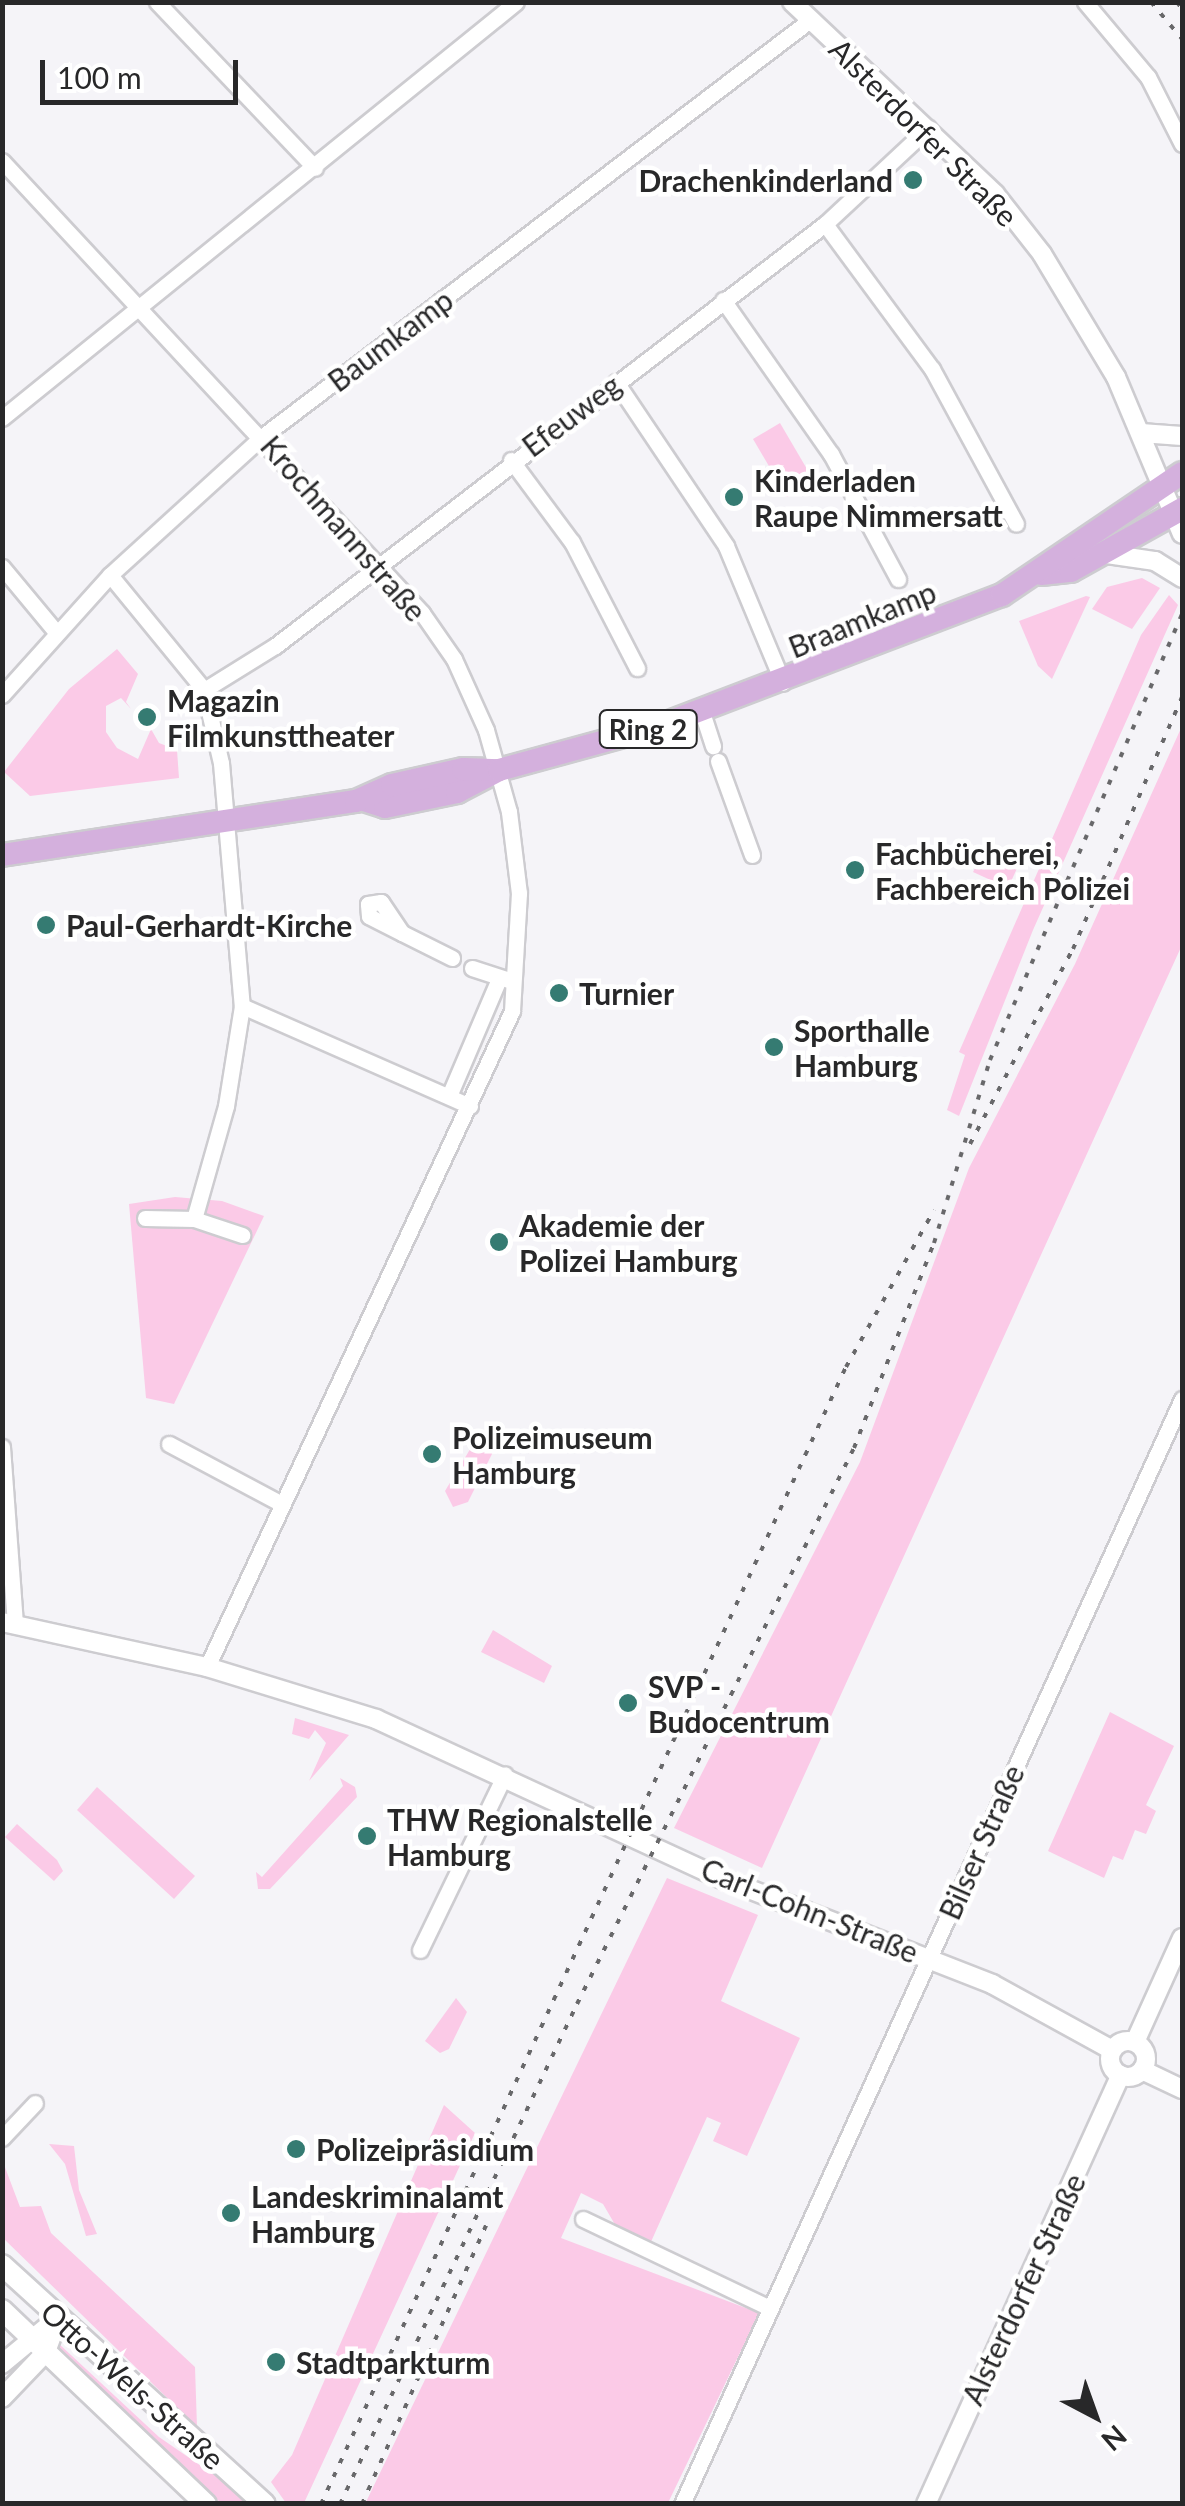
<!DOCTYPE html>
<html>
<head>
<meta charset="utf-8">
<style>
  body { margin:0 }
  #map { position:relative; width:1185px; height:2506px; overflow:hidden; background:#f5f4f8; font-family:Lato,sans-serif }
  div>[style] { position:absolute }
  .green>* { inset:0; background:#fbcae7 }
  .roads { filter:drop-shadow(2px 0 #cdccd0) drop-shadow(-2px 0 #cdccd0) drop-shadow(0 2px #cdccd0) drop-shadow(0 -2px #cdccd0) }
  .minor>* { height:15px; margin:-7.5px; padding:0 7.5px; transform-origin:7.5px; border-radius:7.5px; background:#fff }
  .tertiary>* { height:18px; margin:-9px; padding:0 9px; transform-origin:9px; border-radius:9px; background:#fff }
  .tertiary>.ring { margin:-9px; padding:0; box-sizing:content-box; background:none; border:18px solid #fff; border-radius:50% }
  .secondary>* { height:20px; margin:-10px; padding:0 10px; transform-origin:10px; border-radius:10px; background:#fff }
  .primary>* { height:22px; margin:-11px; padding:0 11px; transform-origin:11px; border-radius:11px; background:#d4b0dd }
  .rail>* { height:4px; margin-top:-2px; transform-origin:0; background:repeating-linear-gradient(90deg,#68686a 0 5px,transparent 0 15px) }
  .dots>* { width:28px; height:28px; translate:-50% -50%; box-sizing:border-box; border:5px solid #fff; border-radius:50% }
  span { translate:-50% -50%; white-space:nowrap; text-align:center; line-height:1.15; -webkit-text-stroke:9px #fff; paint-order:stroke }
  .shield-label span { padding:2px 8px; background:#fff; border:2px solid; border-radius:8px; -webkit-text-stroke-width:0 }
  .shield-label { font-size:28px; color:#282829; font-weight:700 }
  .street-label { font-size:30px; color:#282829 }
  .poi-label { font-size:30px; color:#282829; font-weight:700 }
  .right { translate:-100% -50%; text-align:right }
  .left { translate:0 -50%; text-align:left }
  .frame { position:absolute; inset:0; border:5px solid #282829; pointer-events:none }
  .north { position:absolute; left:1045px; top:2366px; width:100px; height:100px; -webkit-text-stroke:8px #fff; paint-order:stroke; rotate:139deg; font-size:28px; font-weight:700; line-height:40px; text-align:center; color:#282829 }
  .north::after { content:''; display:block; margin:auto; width:35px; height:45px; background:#282829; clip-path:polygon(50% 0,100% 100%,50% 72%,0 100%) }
  .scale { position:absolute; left:40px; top:60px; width:198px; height:45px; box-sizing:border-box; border:5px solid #282829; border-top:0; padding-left:12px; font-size:30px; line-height:35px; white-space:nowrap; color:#282829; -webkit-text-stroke:8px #fff; paint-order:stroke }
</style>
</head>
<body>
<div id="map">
  <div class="green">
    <div style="clip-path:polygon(780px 423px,814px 481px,787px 497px,753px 439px)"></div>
    <div style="clip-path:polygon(1142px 578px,1160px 588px,1132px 629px,1092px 609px,1107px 587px)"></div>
    <div style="clip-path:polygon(1169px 595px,1178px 605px,1033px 930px,959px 1116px,947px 1110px,965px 1055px,959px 1052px,1141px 635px)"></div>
    <div style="clip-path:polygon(1086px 596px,1090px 597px,1052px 679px,1038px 666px,1019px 621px)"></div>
    <div style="clip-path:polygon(117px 649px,138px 674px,126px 702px,131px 709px,121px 698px,106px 706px,106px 732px,117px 748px,138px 759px,151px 729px,159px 743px,177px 750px,179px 778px,30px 796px,4px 772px,69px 689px)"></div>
    <div style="clip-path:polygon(1182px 726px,1182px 945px,762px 1868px,674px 1828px,860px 1462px,969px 1168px,1075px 964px)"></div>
    <div style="clip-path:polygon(986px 846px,1020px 862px,1008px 888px,973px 872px)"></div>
    <div style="clip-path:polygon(175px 1197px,222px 1201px,264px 1216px,174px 1404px,146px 1398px,129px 1204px)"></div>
    <div style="clip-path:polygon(481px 1431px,491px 1434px,495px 1448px,468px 1502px,453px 1507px,445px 1491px)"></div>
    <div style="clip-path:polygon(493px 1630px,552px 1666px,544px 1683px,481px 1652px)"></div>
    <div style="clip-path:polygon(1110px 1712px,1174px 1746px,1146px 1805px,1156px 1811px,1146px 1834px,1135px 1830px,1123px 1860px,1113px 1856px,1104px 1878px,1048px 1851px)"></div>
    <div style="clip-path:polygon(295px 1718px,349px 1735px,309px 1781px,326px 1743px,315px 1730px,309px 1739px,292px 1734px)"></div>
    <div style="clip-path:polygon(340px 1778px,355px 1787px,357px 1797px,270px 1889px,258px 1889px,256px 1872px,262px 1877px,343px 1786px)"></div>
    <div style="clip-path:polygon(97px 1787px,195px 1876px,174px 1899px,77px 1810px)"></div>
    <div style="clip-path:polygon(17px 1824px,57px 1860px,63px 1871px,54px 1881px,5px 1837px)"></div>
    <div style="clip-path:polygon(667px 1878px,758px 1915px,721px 2001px,800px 2038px,747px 2156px,713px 2141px,721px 2123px,707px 2117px,650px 2244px,617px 2228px,603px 2204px,581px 2193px,561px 2238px,759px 2313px,668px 2503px,365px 2504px)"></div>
    <div style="clip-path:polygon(456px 1998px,467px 2012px,449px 2049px,440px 2053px,425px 2041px)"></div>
    <div style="clip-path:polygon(444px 2105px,475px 2133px,304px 2503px,286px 2503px,271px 2482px,292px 2455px)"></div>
    <div style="clip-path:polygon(49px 2144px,74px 2146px,79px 2190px,97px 2234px,86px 2236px,65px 2164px)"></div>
    <div style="clip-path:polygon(3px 2162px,20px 2207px,41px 2206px,51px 2233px,195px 2367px,197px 2427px,3px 2238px)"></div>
    <div style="clip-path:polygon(57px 2342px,159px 2437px,255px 2503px,221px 2503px,54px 2351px)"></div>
  </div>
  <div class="roads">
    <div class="minor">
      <div style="left:157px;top:2px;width:229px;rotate:46.4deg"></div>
      <div style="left:1085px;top:2px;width:98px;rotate:50deg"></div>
      <div style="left:1148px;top:77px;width:75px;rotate:63.1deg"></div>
      <div style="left:2px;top:161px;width:617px;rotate:47.1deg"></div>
      <div style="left:422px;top:613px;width:56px;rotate:55.2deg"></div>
      <div style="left:454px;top:659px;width:78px;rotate:65.7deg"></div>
      <div style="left:486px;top:730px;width:85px;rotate:74.3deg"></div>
      <div style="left:509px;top:812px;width:82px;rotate:83deg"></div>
      <div style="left:519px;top:893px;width:118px;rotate:93.4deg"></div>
      <div style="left:512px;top:1011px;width:723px;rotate:114.94deg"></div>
      <div style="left:825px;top:224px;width:180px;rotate:53.6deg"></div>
      <div style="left:932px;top:369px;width:176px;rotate:61.5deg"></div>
      <div style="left:723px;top:300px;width:188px;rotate:55deg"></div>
      <div style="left:831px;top:454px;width:142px;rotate:61.8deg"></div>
      <div style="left:616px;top:382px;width:197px;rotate:56.1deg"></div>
      <div style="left:726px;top:546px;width:148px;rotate:67.4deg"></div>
      <div style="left:2px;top:418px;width:661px;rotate:-38.98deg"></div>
      <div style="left:511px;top:460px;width:102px;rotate:53.4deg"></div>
      <div style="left:572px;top:542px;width:142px;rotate:62.7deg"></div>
      <div style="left:2px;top:567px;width:85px;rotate:50.3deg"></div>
      <div style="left:110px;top:575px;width:149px;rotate:50.7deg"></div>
      <div style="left:204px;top:690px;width:75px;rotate:76.9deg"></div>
      <div style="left:221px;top:763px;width:244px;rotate:85.1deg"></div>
      <div style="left:242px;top:1006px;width:101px;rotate:99.1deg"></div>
      <div style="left:226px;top:1106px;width:117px;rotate:105.8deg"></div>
      <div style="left:204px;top:690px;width:84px;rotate:-31.8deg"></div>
      <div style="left:275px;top:646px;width:693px;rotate:-37.5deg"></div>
      <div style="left:825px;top:224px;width:141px;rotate:-43deg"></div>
      <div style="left:2px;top:695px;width:161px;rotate:-48deg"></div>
      <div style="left:110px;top:575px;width:207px;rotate:-42.3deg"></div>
      <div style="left:263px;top:436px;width:687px;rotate:-37.25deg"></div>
      <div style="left:702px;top:712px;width:36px;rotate:72deg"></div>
      <div style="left:718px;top:761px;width:100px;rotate:70.1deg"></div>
      <div style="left:402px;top:933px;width:37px;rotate:-153deg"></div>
      <div style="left:369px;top:916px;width:12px;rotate:-95deg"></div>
      <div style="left:368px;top:904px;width:13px;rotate:-9deg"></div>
      <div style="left:381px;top:902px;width:37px;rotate:56deg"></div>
      <div style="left:402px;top:933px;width:56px;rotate:26.6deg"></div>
      <div style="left:472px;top:968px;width:38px;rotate:18deg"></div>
      <div style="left:242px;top:1006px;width:249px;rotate:23.7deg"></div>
      <div style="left:449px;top:1096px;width:125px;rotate:-66.9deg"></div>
      <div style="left:145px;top:1218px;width:49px;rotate:1.2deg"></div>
      <div style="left:194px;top:1219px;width:51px;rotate:18.4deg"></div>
      <div style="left:169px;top:1444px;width:128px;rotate:28deg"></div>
      <div style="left:2px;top:1447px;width:177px;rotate:85.8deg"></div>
      <div style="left:420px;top:1950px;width:195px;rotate:-64.2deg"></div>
      <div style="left:2px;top:2138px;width:48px;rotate:-46.7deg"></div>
      <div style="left:583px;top:2219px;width:207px;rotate:25.5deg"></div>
      <div style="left:682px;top:2504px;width:1213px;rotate:-65.65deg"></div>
    </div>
    <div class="tertiary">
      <div style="left:792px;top:2px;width:279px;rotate:43.4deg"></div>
      <div style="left:995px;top:194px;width:76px;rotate:51.9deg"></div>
      <div style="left:1042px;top:254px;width:144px;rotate:59deg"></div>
      <div style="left:1116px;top:377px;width:170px;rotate:67.2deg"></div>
      <div style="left:1141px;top:433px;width:41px;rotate:4.2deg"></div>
      <div style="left:1107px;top:554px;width:49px;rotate:8.3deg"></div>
      <div style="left:1155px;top:561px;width:32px;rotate:32deg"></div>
      <div style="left:2px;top:1622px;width:210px;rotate:12.4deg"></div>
      <div style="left:207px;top:1667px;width:177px;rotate:17.1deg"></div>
      <div style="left:376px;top:1719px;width:382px;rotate:24.8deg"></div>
      <div style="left:723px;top:1879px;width:289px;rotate:21.3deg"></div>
      <div style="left:992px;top:1984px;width:137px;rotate:28.8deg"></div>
      <div class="ring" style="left:1110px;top:2041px;width:18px;height:18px"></div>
      <div style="left:1135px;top:2042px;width:114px;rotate:-65.7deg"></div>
      <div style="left:1142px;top:2070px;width:44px;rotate:25.4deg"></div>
      <div style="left:2px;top:2364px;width:74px;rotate:-39.5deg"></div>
      <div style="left:2px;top:2398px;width:64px;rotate:-46.3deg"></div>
      <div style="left:46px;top:2352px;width:37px;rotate:-70deg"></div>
      <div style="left:926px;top:2504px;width:471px;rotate:-65.6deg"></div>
    </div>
    <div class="secondary">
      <div style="left:2px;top:2265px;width:355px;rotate:42.3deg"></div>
      <div style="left:2px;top:2310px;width:282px;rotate:43.6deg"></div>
    </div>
    <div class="primary">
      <div style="left:1041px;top:574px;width:30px;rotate:-6deg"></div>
      <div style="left:1071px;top:571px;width:127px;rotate:-29.2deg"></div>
      <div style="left:364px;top:800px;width:22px;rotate:18deg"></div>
      <div style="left:385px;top:807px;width:74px;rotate:-11.8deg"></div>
      <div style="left:457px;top:792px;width:47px;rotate:-27.6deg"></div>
      <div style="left:2px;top:855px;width:358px;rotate:-8.7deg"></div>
      <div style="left:356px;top:801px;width:39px;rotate:-24deg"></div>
      <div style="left:392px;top:785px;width:73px;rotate:-12.7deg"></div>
      <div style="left:463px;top:769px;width:36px;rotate:2deg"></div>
      <div style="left:499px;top:770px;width:163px;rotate:-15.3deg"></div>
      <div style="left:656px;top:727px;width:370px;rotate:-20.9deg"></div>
      <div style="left:1002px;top:595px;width:217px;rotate:-34.1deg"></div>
    </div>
  </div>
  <div class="rail">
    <div style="left:1151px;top:2px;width:48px;rotate:50deg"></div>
    <div style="left:1177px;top:2px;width:9px;rotate:54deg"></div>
    <div style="left:970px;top:1144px;width:221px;rotate:-62.2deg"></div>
    <div style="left:1073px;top:949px;width:275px;rotate:-66.6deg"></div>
    <div style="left:321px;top:2504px;width:1252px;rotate:-65.22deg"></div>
    <div style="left:846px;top:1367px;width:180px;rotate:-60.7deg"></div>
    <div style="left:340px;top:2504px;width:553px;rotate:-64.64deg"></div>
    <div style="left:577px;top:2004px;width:621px;rotate:-63.52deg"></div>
    <div style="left:854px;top:1448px;width:220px;rotate:-68.7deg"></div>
    <div style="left:934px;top:1243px;width:191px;rotate:-73deg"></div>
    <div style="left:990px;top:1060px;width:486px;rotate:-66.7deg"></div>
    <div style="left:362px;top:2504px;width:305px;rotate:-66deg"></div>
  </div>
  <div class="dots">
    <div style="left:913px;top:180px;background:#357b72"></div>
    <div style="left:734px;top:497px;background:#357b72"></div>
    <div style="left:147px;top:717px;background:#357b72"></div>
    <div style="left:855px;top:870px;background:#357b72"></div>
    <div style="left:46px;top:925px;background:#357b72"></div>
    <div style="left:559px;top:993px;background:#357b72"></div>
    <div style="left:774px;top:1047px;background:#357b72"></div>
    <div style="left:499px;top:1242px;background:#357b72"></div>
    <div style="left:432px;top:1454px;background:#357b72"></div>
    <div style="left:628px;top:1703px;background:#357b72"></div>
    <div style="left:367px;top:1836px;background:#357b72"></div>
    <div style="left:296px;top:2149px;background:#357b72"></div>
    <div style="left:231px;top:2213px;background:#357b72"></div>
    <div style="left:276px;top:2362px;background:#357b72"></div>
  </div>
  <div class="shield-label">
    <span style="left:648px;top:729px">Ring 2</span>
  </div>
  <div class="street-label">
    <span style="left:924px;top:132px;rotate:45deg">Alsterdorfer Straße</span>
    <span style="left:390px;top:340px;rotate:-37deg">Baumkamp</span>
    <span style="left:571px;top:415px;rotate:-37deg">Efeuweg</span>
    <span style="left:344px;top:528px;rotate:49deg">Krochmannstraße</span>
    <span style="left:862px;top:619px;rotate:-22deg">Braamkamp</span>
    <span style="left:981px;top:1842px;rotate:-66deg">Bilser Straße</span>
    <span style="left:810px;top:1910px;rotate:22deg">Carl-Cohn-Straße</span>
    <span style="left:1023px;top:2289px;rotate:-65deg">Alsterdorfer Straße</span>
    <span style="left:133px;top:2385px;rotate:42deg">Otto-Wels-Straße</span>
  </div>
  <div class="poi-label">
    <span class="right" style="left:893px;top:180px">Drachenkinderland</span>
    <span class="left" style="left:754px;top:497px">Kinderladen<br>Raupe Nimmersatt</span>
    <span class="left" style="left:167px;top:717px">Magazin<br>Filmkunsttheater</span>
    <span class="left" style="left:875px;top:870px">Fachbücherei,<br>Fachbereich Polizei</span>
    <span class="left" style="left:66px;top:925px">Paul-Gerhardt-Kirche</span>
    <span class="left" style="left:579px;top:993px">Turnier</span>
    <span class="left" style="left:794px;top:1047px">Sporthalle<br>Hamburg</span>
    <span class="left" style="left:519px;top:1242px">Akademie der<br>Polizei Hamburg</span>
    <span class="left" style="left:452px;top:1454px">Polizeimuseum<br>Hamburg</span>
    <span class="left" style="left:648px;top:1703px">SVP -<br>Budocentrum</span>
    <span class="left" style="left:387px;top:1836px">THW Regionalstelle<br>Hamburg</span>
    <span class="left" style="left:316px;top:2149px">Polizeipräsidium</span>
    <span class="left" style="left:251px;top:2213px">Landeskriminalamt<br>Hamburg</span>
    <span class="left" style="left:296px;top:2362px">Stadtparkturm</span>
  </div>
  <div class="frame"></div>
  <div class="north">N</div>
  <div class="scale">100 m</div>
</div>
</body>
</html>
